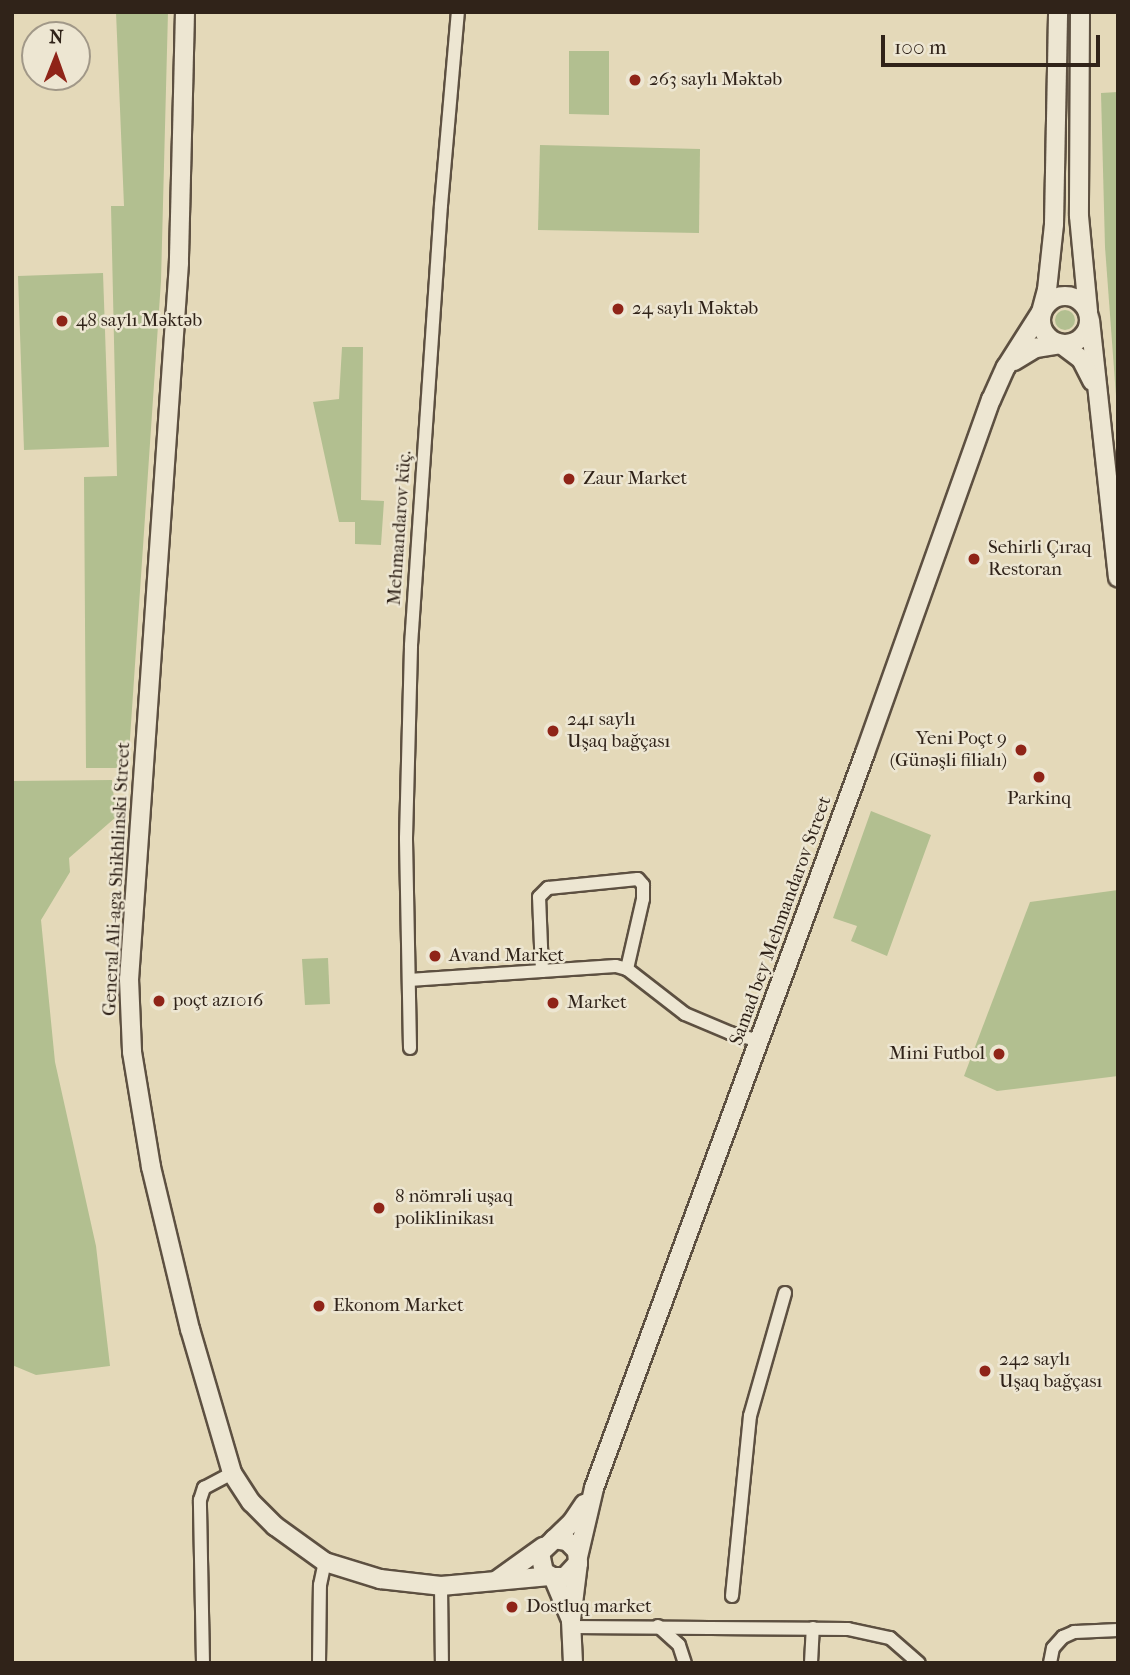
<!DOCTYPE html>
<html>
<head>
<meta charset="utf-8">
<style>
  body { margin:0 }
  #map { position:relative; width:1130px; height:1675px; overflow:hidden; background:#e4d9b9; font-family:"IM FELL French Canon",serif }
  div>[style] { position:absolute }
  .green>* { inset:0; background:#b2bf90 }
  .round { border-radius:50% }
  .roads { filter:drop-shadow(2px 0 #5d5041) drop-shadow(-2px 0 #5d5041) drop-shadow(0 2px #5d5041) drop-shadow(0 -2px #5d5041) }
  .minor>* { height:12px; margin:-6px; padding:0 6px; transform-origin:6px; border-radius:6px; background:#ede6d2 }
  .secondary>* { height:18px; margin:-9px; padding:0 9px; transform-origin:9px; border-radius:9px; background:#ede6d2 }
  .secondary>.ring { margin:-9px; padding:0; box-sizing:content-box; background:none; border:18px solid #ede6d2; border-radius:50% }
  .dots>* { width:19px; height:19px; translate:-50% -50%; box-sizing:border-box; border:4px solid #ede6d2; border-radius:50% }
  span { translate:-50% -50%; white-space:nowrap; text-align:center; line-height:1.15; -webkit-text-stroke:5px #ede6d2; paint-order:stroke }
  .poi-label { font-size:19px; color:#302319 }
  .left { translate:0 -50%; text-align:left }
  .right { translate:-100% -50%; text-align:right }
  .street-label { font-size:19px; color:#302319 }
  .frame { position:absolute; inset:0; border:14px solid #302319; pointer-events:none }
  .north { position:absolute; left:21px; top:21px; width:70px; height:70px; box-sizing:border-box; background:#ede6d2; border:2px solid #a19888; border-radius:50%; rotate:1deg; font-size:19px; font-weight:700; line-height:28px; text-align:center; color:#302319 }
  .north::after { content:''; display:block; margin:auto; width:24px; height:32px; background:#8f2418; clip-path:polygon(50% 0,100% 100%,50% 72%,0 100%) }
  .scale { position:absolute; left:881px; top:35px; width:219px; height:32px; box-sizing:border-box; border:4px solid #302319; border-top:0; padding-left:9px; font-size:21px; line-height:24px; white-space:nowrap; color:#302319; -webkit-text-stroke:5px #ede6d2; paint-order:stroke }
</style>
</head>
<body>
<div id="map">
  <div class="green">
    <div style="clip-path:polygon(116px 12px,168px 12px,161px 281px,128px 768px,86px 768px,84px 477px,117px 476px,111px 206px,124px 206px)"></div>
    <div style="clip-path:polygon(569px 51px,609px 51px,609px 115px,569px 114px)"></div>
    <div style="clip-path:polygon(1118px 92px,1118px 423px,1105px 247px,1101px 93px)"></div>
    <div style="clip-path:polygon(540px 145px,700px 149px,699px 233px,538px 230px)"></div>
    <div style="clip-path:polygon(103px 273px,109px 447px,24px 450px,18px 276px)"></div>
    <div class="round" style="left:1055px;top:310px;width:20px;height:20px"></div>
    <div style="clip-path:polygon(342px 347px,363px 347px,361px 500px,384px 501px,381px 545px,355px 544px,355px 522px,339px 522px,313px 402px,339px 399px)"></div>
    <div style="clip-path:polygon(112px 780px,116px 817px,69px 858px,70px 872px,41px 920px,55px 1062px,96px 1246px,110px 1366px,36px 1375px,12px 1365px,12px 781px)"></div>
    <div style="clip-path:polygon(871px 811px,931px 835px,887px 956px,851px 941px,857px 926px,833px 918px)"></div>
    <div style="clip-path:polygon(1118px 890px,1118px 1076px,997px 1091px,964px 1076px,1030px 902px)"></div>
    <div style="clip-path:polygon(328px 958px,330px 1004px,305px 1005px,302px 959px)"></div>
  </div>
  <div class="roads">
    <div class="minor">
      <div style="left:542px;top:971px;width:74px;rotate:-92.3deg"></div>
      <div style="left:539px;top:897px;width:13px;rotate:-45deg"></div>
      <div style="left:548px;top:888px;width:90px;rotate:-5.7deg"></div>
      <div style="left:638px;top:879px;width:8px;rotate:50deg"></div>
      <div style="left:643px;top:885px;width:14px;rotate:90deg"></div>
      <div style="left:643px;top:899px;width:72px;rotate:102.9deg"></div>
      <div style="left:409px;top:980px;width:207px;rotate:-3.9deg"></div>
      <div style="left:616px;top:966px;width:11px;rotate:15deg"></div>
      <div style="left:627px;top:969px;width:73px;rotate:37.8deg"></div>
      <div style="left:685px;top:1014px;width:49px;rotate:22.9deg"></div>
      <div style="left:730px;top:1033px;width:30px;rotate:15deg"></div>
      <div style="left:410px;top:1048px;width:210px;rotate:-91.1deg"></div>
      <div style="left:406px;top:838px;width:193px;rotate:-88.5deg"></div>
      <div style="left:411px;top:645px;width:441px;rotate:-86.1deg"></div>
      <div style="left:441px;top:205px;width:194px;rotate:-85deg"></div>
      <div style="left:441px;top:1586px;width:77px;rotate:89.3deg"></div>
      <div style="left:732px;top:1596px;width:181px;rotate:-84.3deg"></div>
      <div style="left:750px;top:1416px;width:128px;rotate:-74.1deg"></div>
      <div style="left:658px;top:1626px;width:28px;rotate:42deg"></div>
      <div style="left:679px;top:1645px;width:19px;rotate:72deg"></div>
      <div style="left:572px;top:1627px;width:276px;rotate:0.4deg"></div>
      <div style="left:848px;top:1629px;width:43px;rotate:12.1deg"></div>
      <div style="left:890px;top:1638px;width:38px;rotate:41deg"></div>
      <div style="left:203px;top:1663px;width:163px;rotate:-91.1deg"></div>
      <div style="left:200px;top:1500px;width:13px;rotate:-72deg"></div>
      <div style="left:204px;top:1488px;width:32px;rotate:-28deg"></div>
      <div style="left:319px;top:1663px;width:78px;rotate:-89.3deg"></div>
      <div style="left:320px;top:1585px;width:24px;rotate:-78deg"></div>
      <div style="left:811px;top:1663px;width:35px;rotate:-87deg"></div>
      <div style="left:1050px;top:1663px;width:15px;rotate:-79deg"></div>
      <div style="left:1053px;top:1648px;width:15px;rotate:-48deg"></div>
      <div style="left:1063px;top:1637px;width:12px;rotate:-24deg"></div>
      <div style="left:1074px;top:1632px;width:44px;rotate:-2.6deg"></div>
    </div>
    <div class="secondary">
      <div style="left:185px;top:12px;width:251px;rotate:91.4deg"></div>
      <div style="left:179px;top:263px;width:718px;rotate:93.99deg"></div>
      <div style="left:129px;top:979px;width:73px;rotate:87.6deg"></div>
      <div style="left:132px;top:1052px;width:117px;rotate:80.6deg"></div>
      <div style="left:151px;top:1167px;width:167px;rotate:76.5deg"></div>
      <div style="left:190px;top:1329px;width:150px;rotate:73.7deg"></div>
      <div style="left:232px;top:1473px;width:35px;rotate:57deg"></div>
      <div style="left:251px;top:1502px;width:34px;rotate:45deg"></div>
      <div style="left:275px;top:1526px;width:62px;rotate:35.8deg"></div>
      <div style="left:325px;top:1562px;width:58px;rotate:17.2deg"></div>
      <div style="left:380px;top:1579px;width:61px;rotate:6.5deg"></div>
      <div style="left:441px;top:1586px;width:109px;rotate:-5.2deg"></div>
      <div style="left:1080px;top:12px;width:204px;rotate:90.3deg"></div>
      <div style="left:1079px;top:216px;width:96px;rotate:84.6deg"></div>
      <div class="ring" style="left:1041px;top:296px;width:30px;height:30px"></div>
      <div style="left:1090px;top:320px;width:259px;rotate:83.8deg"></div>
      <div style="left:1014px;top:361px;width:26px;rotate:-31deg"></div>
      <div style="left:1036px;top:348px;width:25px;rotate:-9deg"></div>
      <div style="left:1061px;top:344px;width:25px;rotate:37deg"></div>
      <div style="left:1081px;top:359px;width:25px;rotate:63deg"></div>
      <div style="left:554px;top:1539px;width:13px;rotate:9deg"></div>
      <div style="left:567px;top:1541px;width:14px;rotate:45deg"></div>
      <div style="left:577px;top:1551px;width:12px;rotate:85deg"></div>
      <div style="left:578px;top:1563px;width:19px;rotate:133deg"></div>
      <div style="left:565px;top:1577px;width:12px;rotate:180deg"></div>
      <div style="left:553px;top:1577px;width:10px;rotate:-151deg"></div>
      <div style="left:544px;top:1572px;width:19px;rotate:-102deg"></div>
      <div style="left:540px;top:1553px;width:45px;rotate:-44.1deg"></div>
      <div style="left:572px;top:1522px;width:22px;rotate:-56deg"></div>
      <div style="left:578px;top:1557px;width:71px;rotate:-76.9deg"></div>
      <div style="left:594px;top:1488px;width:783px;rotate:-69.76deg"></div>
      <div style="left:865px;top:753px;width:375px;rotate:-70.4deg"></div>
      <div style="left:991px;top:400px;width:36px;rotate:-66deg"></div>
      <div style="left:1006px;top:367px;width:65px;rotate:-57.5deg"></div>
      <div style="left:1041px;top:312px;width:23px;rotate:-75deg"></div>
      <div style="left:1047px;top:290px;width:66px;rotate:-83.9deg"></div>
      <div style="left:1054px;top:224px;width:212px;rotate:-88.9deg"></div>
      <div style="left:553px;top:1577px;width:47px;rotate:67.3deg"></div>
      <div style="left:497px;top:1580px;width:57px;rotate:-35.7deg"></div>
      <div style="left:573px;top:1663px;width:43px;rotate:-92.7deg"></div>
      <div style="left:571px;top:1620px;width:57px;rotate:-83deg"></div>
    </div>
  </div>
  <div class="dots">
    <div style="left:635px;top:80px;background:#8f2418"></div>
    <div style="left:618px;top:309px;background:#8f2418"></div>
    <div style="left:62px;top:321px;background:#8f2418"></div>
    <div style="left:569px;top:479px;background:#8f2418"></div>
    <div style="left:974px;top:559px;background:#8f2418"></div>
    <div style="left:553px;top:731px;background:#8f2418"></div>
    <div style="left:1021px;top:750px;background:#8f2418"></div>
    <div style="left:1039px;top:777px;background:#8f2418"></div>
    <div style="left:435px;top:956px;background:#8f2418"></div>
    <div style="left:159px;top:1001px;background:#8f2418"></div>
    <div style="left:553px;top:1003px;background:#8f2418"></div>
    <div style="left:999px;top:1054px;background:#8f2418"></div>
    <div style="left:379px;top:1208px;background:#8f2418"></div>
    <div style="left:319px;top:1306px;background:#8f2418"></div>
    <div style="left:985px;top:1371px;background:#8f2418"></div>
    <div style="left:512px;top:1607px;background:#8f2418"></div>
  </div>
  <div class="poi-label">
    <span class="left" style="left:649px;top:80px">263 saylı Məktəb</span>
    <span class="left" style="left:632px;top:309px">24 saylı Məktəb</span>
    <span class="left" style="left:76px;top:321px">48 saylı Məktəb</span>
    <span class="left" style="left:583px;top:479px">Zaur Market</span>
    <span class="left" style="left:988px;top:559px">Sehirli Çıraq<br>Restoran</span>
    <span class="left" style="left:567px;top:731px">241 saylı<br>Uşaq bağçası</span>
    <span class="right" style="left:1007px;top:750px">Yeni Poçt 9<br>(Günəşli filialı)</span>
    <span style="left:1039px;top:799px">Parkinq</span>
    <span class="left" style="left:449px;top:956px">Avand Market</span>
    <span class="left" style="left:173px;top:1001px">poçt az1016</span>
    <span class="left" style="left:567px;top:1003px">Market</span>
    <span class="right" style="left:985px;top:1054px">Mini Futbol</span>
    <span class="left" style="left:395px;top:1208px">8 nömrəli uşaq<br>poliklinikası</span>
    <span class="left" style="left:333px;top:1306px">Ekonom Market</span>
    <span class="left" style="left:999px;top:1371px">242 saylı<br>Uşaq bağçası</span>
    <span class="left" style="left:526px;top:1607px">Dostluq market</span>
  </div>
  <div class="street-label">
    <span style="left:400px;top:528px;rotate:-86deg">Mehmandarov küç.</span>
    <span style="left:117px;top:879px;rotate:-87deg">General Ali-aga Shikhlinski Street</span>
    <span style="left:781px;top:921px;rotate:-70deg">Samad bey Mehmandarov Street</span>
  </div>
  <div class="frame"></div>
  <div class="north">N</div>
  <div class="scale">100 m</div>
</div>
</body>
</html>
